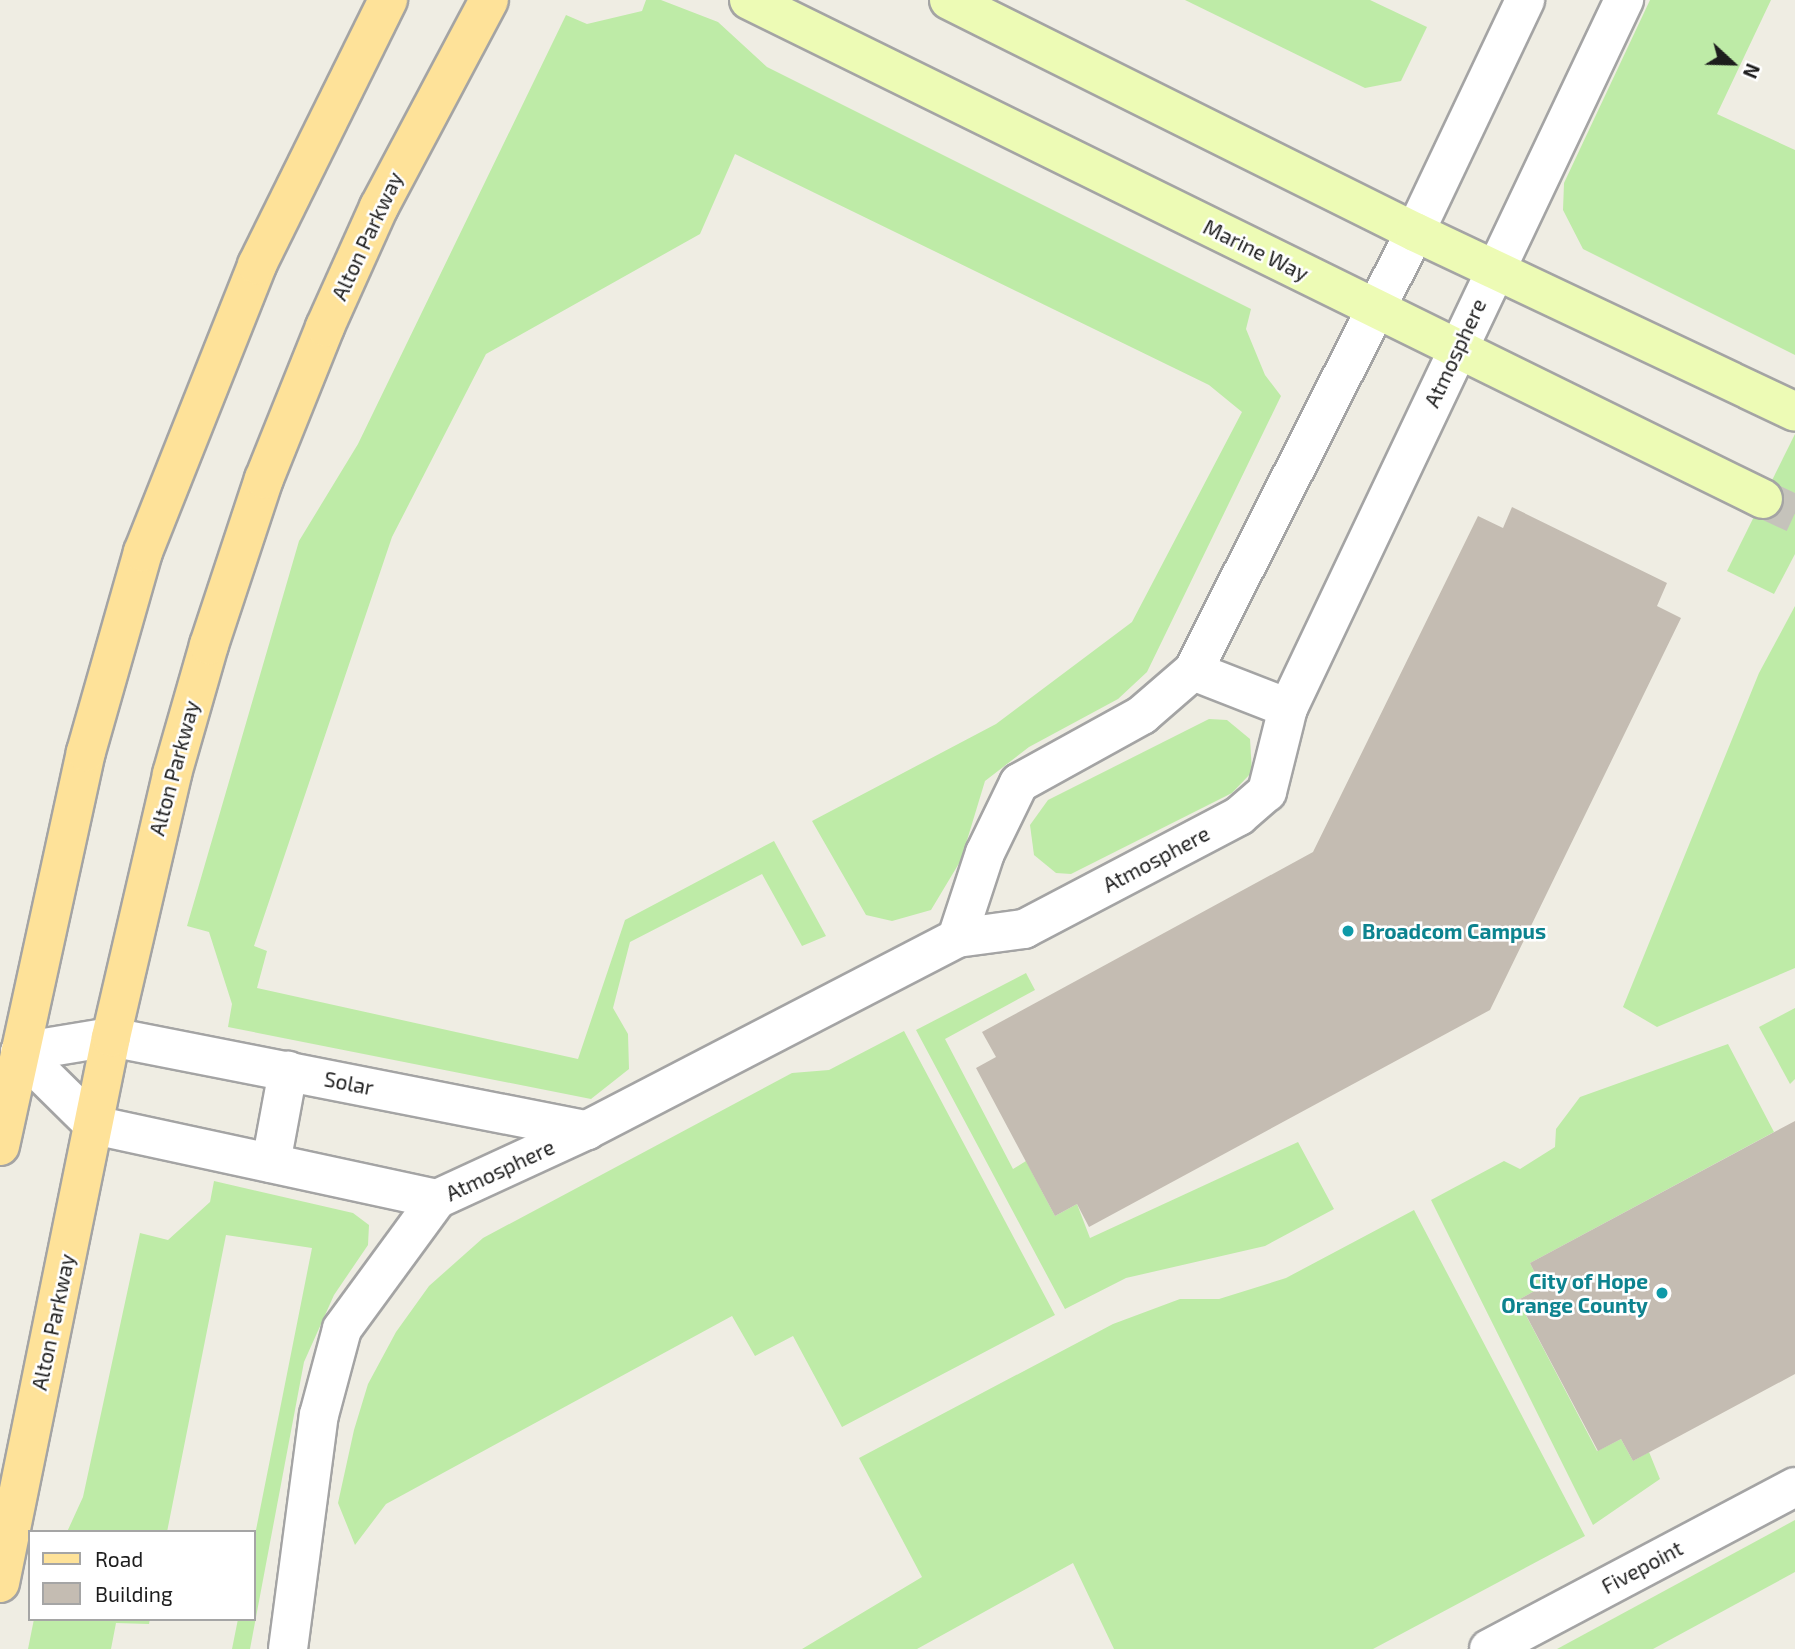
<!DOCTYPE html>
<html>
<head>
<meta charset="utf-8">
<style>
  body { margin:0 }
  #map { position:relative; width:1795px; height:1649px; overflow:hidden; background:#efede3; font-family:"Exo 2",sans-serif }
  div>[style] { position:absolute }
  .grass>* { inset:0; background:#beeba7 }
  .building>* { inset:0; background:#c4bcb2 }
  .secondary-tunnel>* { height:38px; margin-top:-19px; transform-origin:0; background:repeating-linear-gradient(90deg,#c5c3bb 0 38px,transparent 0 57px) }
  .roads { filter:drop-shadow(2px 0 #a4a4a4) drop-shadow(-2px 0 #a4a4a4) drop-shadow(0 2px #a4a4a4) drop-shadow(0 -2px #a4a4a4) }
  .street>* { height:38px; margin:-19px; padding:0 19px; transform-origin:19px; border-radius:19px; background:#fff }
  .secondary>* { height:38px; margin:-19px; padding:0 19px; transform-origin:19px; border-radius:19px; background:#edfbb5 }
  .primary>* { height:38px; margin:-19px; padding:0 19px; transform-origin:19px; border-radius:19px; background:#fee299 }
  .dots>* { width:19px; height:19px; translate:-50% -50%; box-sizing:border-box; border:4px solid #fff; border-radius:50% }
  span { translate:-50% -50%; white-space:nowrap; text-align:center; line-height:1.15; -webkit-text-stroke:5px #fff; paint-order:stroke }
  .street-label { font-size:21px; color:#1d1d1d }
  .culture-label { font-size:21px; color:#0d838f; font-weight:700 }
  .left { translate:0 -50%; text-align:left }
  .right { translate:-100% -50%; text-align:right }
  .legend { position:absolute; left:28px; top:1530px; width:228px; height:91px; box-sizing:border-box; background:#fff; border:2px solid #a5a5a5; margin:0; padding:9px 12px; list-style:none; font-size:21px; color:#1d1d1d }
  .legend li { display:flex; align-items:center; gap:14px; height:35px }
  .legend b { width:35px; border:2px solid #a5a5a5 }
  .north { position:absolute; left:1697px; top:28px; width:70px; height:70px; -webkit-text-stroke:5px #fff; paint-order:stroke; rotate:112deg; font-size:19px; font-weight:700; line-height:28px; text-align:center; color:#1d1d1d }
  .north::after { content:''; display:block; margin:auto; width:24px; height:32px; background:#1d1d1d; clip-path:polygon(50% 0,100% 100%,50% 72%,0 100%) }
</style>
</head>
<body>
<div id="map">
  <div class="grass">
    <div style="clip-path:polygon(646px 0,661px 0,718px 22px,767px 67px,1251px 309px,1246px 329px,1265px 375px,1281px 396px,1147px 672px,1118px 699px,1029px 747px,985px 781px,961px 860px,931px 910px,892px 921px,866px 915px,812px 821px,996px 724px,1132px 622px,1242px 412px,1209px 385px,735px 154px,700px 234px,486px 354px,392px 537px,254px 946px,267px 951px,257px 988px,578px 1059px,625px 920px,774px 841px,826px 936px,802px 946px,762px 874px,630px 942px,613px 1008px,628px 1034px,629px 1069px,591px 1099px,228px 1027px,232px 1004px,209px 932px,187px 926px,299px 541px,358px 444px,566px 15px,587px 24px,642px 11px)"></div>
    <div style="clip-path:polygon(1185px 0,1370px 0,1427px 27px,1401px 81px,1365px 88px)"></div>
    <div style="clip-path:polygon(1650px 0,1771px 0,1717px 114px,1795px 150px,1795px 355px,1583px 249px,1563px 210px,1564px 183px)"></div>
    <div style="clip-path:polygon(1795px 434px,1795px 554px,1774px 594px,1727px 571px)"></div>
    <div style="clip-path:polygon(1795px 606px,1795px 968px,1657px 1027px,1623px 1007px,1759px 673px)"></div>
    <div style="clip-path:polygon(1209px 719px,1227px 720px,1250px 739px,1252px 772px,1232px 793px,1071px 874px,1056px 873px,1034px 855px,1030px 825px,1048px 800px)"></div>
    <div style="clip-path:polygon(1026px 973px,1035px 990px,945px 1039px,1013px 1169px,1026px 1161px,1055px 1216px,1077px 1204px,1090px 1238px,1298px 1142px,1334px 1209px,1265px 1246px,1126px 1278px,1065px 1309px,916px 1030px)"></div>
    <div style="clip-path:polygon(1795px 1008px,1795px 1079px,1790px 1084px,1759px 1027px)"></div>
    <div style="clip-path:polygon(904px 1031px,1055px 1315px,842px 1427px,793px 1336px,755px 1356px,732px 1316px,386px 1504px,355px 1545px,338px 1503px,354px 1430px,368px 1384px,396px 1332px,429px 1286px,483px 1238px,792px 1073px,829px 1070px)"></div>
    <div style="clip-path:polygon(1728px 1044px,1774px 1132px,1530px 1263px,1542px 1287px,1518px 1300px,1597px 1451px,1621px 1439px,1633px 1461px,1649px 1452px,1660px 1479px,1593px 1525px,1431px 1200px,1504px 1161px,1520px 1169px,1555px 1147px,1556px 1129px,1580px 1097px)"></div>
    <div style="clip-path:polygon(214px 1181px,353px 1213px,369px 1225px,368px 1245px,334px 1295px,304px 1362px,250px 1649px,232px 1649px,238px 1619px,254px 1619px,254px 1540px,312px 1248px,226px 1235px,167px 1532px,67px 1532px,83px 1497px,140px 1233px,168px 1240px,210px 1202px)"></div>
    <div style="clip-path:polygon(1414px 1210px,1585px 1536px,1373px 1649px,1114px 1649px,1073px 1563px,917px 1649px,802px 1649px,922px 1577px,859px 1458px,1113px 1324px,1180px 1299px,1219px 1299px,1286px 1278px)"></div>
    <div style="clip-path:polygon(1795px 1520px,1795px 1572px,1653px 1649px,1557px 1649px)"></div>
    <div style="clip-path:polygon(34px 1619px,150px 1619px,149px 1624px,116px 1623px,111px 1649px,28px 1649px)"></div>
  </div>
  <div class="building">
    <div style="clip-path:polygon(1512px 507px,1667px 583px,1657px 606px,1681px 618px,1490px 1010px,1089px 1227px,1077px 1204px,1055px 1216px,976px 1068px,996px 1057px,982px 1032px,1313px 852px,1478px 516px,1503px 528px)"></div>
    <div style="clip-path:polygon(1795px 1121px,1795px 1374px,1633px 1461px,1621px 1439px,1598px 1451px,1518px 1300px,1542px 1287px,1530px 1263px)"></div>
  </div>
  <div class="secondary-tunnel">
    <div style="left:1763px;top:499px;width:35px;rotate:25deg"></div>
  </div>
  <div class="roads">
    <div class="street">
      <div style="left:1193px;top:671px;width:102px;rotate:21.3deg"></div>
      <div style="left:957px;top:938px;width:89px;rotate:-71.8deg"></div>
      <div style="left:985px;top:853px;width:78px;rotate:-64.1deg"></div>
      <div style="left:1019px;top:783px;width:141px;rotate:-28.9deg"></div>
      <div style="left:1142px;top:715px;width:67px;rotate:-40.8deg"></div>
      <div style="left:1193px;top:671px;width:492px;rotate:-63.2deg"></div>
      <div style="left:1415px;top:232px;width:257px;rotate:-64.6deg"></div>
      <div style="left:20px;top:1052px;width:92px;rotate:-9.4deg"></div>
      <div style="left:111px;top:1037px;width:485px;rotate:11.1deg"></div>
      <div style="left:20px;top:1052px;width:104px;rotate:44.6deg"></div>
      <div style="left:94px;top:1125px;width:351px;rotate:12.2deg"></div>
      <div style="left:271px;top:1163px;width:94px;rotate:-79.5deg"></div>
      <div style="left:288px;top:1649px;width:236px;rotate:-82.5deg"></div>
      <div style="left:319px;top:1415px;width:89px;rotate:-75deg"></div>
      <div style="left:342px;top:1329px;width:161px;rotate:-53.8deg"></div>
      <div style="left:437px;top:1199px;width:165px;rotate:-24.7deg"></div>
      <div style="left:587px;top:1130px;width:417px;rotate:-27.4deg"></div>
      <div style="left:957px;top:938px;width:68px;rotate:-7.7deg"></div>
      <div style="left:1024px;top:929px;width:243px;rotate:-27.7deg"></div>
      <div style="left:1239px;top:816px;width:37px;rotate:-41deg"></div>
      <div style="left:1267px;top:792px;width:87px;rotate:-76deg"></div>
      <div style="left:1288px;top:708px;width:784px;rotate:-64.61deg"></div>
      <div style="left:1489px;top:1649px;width:346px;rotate:-27.9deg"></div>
    </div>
    <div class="secondary">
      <div style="left:749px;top:0;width:1130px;rotate:26.2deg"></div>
      <div style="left:949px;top:0;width:521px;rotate:26.47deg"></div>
      <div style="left:1415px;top:232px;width:420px;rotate:25.3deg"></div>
    </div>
    <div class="primary">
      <div style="left:0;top:1146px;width:403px;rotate:-77.7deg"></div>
      <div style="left:86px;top:752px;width:208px;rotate:-74.1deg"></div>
      <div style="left:143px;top:552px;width:309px;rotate:-68.3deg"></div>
      <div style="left:257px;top:265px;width:296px;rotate:-63.7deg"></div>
      <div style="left:0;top:1583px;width:557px;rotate:-78.51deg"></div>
      <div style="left:111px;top:1037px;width:270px;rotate:-76.9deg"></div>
      <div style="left:172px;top:774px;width:134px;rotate:-74deg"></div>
      <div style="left:209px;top:645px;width:175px;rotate:-71.7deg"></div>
      <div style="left:264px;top:479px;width:164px;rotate:-68.1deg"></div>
      <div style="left:325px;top:327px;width:132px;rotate:-65.8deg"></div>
      <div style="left:379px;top:207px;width:234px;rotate:-62deg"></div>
    </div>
  </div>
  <div class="dots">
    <div style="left:1348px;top:931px;background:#0f9aa8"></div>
    <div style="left:1662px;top:1293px;background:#0f9aa8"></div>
  </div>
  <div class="street-label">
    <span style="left:367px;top:236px;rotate:-65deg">Alton Parkway</span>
    <span style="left:1256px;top:250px;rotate:26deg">Marine Way</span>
    <span style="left:1455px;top:353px;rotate:-65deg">Atmosphere</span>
    <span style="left:174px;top:768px;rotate:-75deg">Alton Parkway</span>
    <span style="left:1156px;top:859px;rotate:-28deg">Atmosphere</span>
    <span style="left:349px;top:1083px;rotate:11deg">Solar</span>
    <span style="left:500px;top:1170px;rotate:-25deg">Atmosphere</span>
    <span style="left:53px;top:1322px;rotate:-78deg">Alton Parkway</span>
    <span style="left:1642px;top:1567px;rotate:-28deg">Fivepoint</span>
  </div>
  <div class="culture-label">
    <span class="left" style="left:1362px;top:931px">Broadcom Campus</span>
    <span class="right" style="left:1648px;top:1293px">City of Hope<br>Orange County</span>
  </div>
  <ul class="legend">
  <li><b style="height:9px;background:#fee299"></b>Road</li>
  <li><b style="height:19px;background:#c4bcb2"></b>Building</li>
  </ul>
  <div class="north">N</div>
</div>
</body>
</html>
